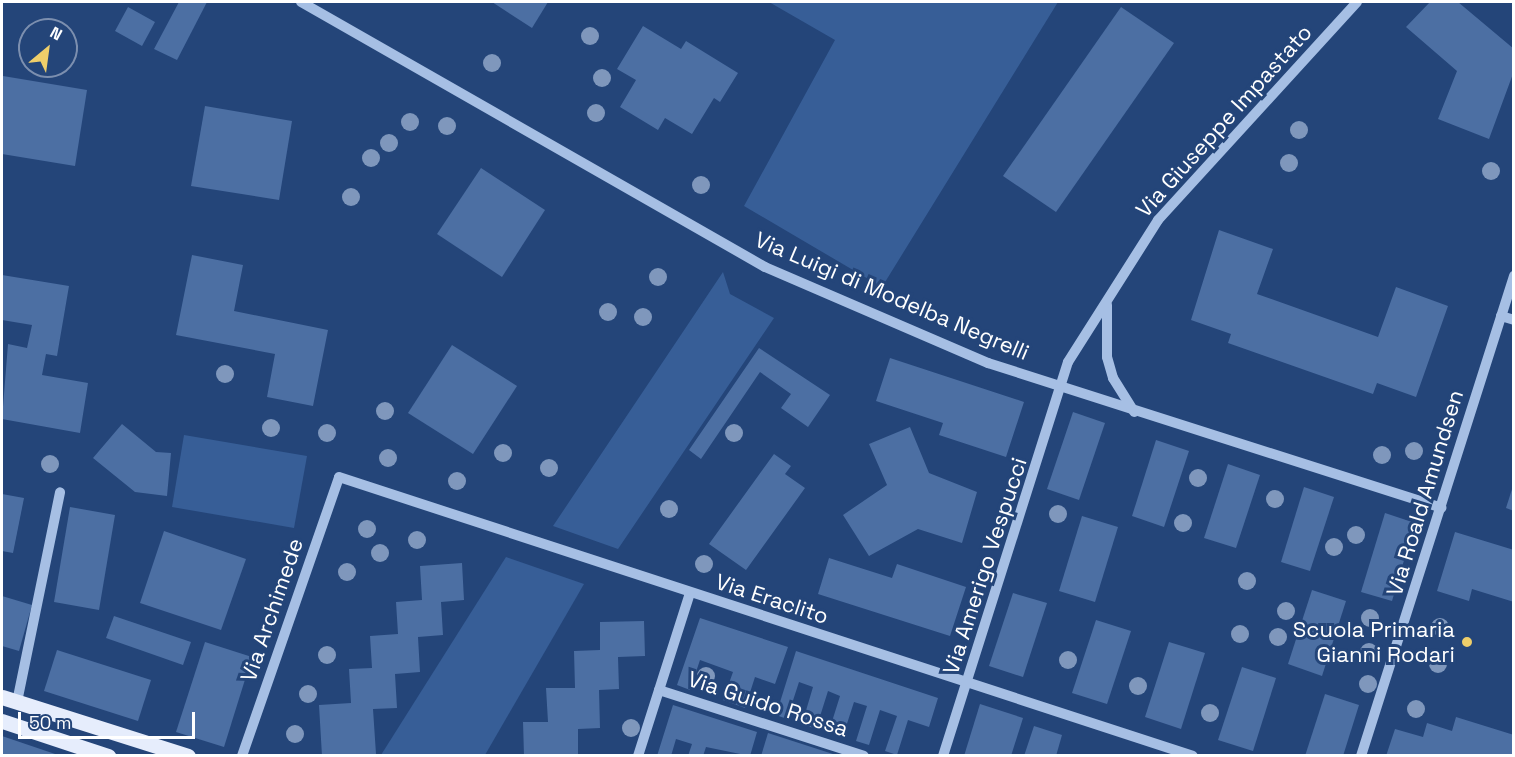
<!DOCTYPE html>
<html>
<head>
<meta charset="utf-8">
<style>
  body { margin:0 }
  #map { position:relative; width:1515px; height:757px; overflow:hidden; background:#244579; font-family:"Space Grotesk",sans-serif }
  div>[style] { position:absolute }
  .green>* { inset:0; background:#375e97 }
  .building>* { inset:0; background:#4c6fa3 }
  .minor>* { height:10px; margin:-5px; padding:0 5px; transform-origin:5px; border-radius:5px; background:#a6bfe4 }
  .major>* { height:15px; margin:-7.5px; padding:0 7.5px; transform-origin:7.5px; border-radius:7.5px; background:#e6edfc }
  .trees>* { width:18px; height:18px; margin:-9px; border-radius:50%; background:#7f97bc }
  .dots>* { width:16px; height:16px; translate:-50% -50%; box-sizing:border-box; border:3px solid #244579; border-radius:50% }
  span { translate:-50% -50%; white-space:nowrap; text-align:center; line-height:1.15; -webkit-text-stroke:6px #244579; paint-order:stroke }
  .street-label { font-size:22px; color:#fff }
  .poi-label { font-size:22px; color:#fff }
  .right { translate:-100% -50%; text-align:right }
  .frame { position:absolute; inset:0; border:3px solid #fff; pointer-events:none }
  .north { position:absolute; left:18px; top:18px; width:60px; height:60px; box-sizing:border-box; background:#244579; border:2px solid #7c8faf; border-radius:50%; rotate:29deg; font-size:16px; font-weight:700; line-height:24px; text-align:center; color:#fff }
  .north::after { content:''; display:block; margin:auto; width:21px; height:27px; background:#eece6a; clip-path:polygon(50% 0,100% 100%,50% 72%,0 100%) }
  .scale { position:absolute; left:18px; top:712px; width:177px; height:27px; box-sizing:border-box; border:3px solid #fff; border-top:0; padding-left:8px; font-size:18px; line-height:21px; white-space:nowrap; color:#fff; -webkit-text-stroke:4px #244579; paint-order:stroke }
</style>
</head>
<body>
<div id="map">
  <div class="green">
    <div style="clip-path:polygon(769px 2px,1058px 2px,882px 287px,744px 206px,835px 40px)"></div>
    <div style="clip-path:polygon(723px 272px,730px 294px,774px 318px,618px 549px,553px 526px)"></div>
    <div style="clip-path:polygon(184px 435px,307px 456px,294px 528px,172px 507px)"></div>
    <div style="clip-path:polygon(506px 557px,584px 584px,485px 755px,381px 755px)"></div>
  </div>
  <div class="building">
    <div style="clip-path:polygon(179px 2px,207px 2px,177px 60px,154px 49px)"></div>
    <div style="clip-path:polygon(492px 2px,548px 2px,532px 28px)"></div>
    <div style="clip-path:polygon(1430px 2px,1458px 2px,1514px 49px,1514px 71px,1489px 139px,1438px 119px,1457px 71px,1406px 27px)"></div>
    <div style="clip-path:polygon(128px 7px,155px 22px,142px 46px,115px 31px)"></div>
    <div style="clip-path:polygon(1121px 7px,1174px 43px,1056px 212px,1003px 176px)"></div>
    <div style="clip-path:polygon(643px 26px,681px 49px,686px 41px,738px 73px,720px 102px,714px 98px,692px 134px,665px 118px,658px 130px,620px 107px,636px 80px,617px 69px)"></div>
    <div style="clip-path:polygon(3px 76px,87px 90px,75px 166px,2px 154px)"></div>
    <div style="clip-path:polygon(205px 106px,292px 121px,279px 200px,191px 186px)"></div>
    <div style="clip-path:polygon(481px 168px,545px 210px,502px 277px,437px 234px)"></div>
    <div style="clip-path:polygon(1219px 230px,1273px 249px,1257px 294px,1378px 337px,1396px 287px,1448px 306px,1416px 397px,1377px 383px,1373px 394px,1228px 343px,1231px 334px,1191px 320px)"></div>
    <div style="clip-path:polygon(192px 255px,243px 265px,234px 311px,328px 330px,313px 406px,267px 397px,275px 354px,176px 335px)"></div>
    <div style="clip-path:polygon(2px 275px,69px 286px,57px 356px,46px 354px,42px 375px,88px 383px,80px 433px,2px 419px,8px 344px,27px 348px,32px 325px,2px 320px)"></div>
    <div style="clip-path:polygon(452px 345px,517px 386px,473px 454px,408px 413px)"></div>
    <div style="clip-path:polygon(759px 348px,830px 395px,808px 427px,781px 408px,791px 394px,760px 372px,701px 459px,689px 450px)"></div>
    <div style="clip-path:polygon(890px 358px,1024px 402px,1006px 457px,939px 435px,943px 423px,876px 401px)"></div>
    <div style="clip-path:polygon(1073px 412px,1105px 423px,1079px 500px,1047px 489px)"></div>
    <div style="clip-path:polygon(122px 424px,156px 452px,171px 453px,167px 496px,135px 492px,93px 458px)"></div>
    <div style="clip-path:polygon(910px 427px,929px 473px,977px 492px,962px 543px,918px 529px,869px 556px,843px 515px,887px 485px,869px 444px)"></div>
    <div style="clip-path:polygon(1156px 440px,1189px 451px,1164px 527px,1132px 516px)"></div>
    <div style="clip-path:polygon(774px 454px,791px 466px,785px 474px,805px 488px,746px 570px,709px 544px)"></div>
    <div style="clip-path:polygon(1228px 464px,1260px 475px,1236px 548px,1204px 538px)"></div>
    <div style="clip-path:polygon(1513px 486px,1514px 486px,1514px 511px,1506px 508px)"></div>
    <div style="clip-path:polygon(1304px 487px,1334px 497px,1310px 571px,1281px 562px)"></div>
    <div style="clip-path:polygon(2px 494px,24px 498px,13px 553px,2px 551px)"></div>
    <div style="clip-path:polygon(70px 507px,115px 515px,99px 610px,54px 602px)"></div>
    <div style="clip-path:polygon(1385px 513px,1415px 523px,1392px 601px,1361px 592px)"></div>
    <div style="clip-path:polygon(1082px 516px,1118px 527px,1095px 602px,1059px 591px)"></div>
    <div style="clip-path:polygon(164px 531px,246px 559px,221px 630px,140px 603px)"></div>
    <div style="clip-path:polygon(1455px 532px,1514px 550px,1514px 602px,1472px 589px,1469px 601px,1437px 591px)"></div>
    <div style="clip-path:polygon(829px 558px,892px 578px,897px 564px,966px 587px,950px 636px,818px 594px)"></div>
    <div style="clip-path:polygon(462px 563px,464px 600px,441px 602px,443px 635px,418px 637px,420px 672px,395px 674px,397px 708px,373px 709px,376px 754px,322px 756px,319px 705px,351px 703px,349px 669px,372px 668px,370px 636px,398px 634px,396px 602px,422px 600px,420px 566px)"></div>
    <div style="clip-path:polygon(1312px 590px,1346px 601px,1322px 676px,1288px 664px)"></div>
    <div style="clip-path:polygon(1013px 593px,1047px 603px,1023px 677px,989px 666px)"></div>
    <div style="clip-path:polygon(2px 596px,32px 605px,19px 651px,2px 646px)"></div>
    <div style="clip-path:polygon(114px 616px,191px 642px,183px 665px,106px 638px)"></div>
    <div style="clip-path:polygon(700px 618px,788px 647px,775px 684px,755px 677px,745px 708px,723px 700px,733px 672px,700px 660px,690px 690px,677px 685px)"></div>
    <div style="clip-path:polygon(1096px 620px,1131px 631px,1107px 704px,1072px 693px)"></div>
    <div style="clip-path:polygon(644px 621px,645px 656px,618px 657px,619px 689px,599px 690px,600px 728px,578px 729px,578px 756px,524px 756px,523px 722px,548px 722px,546px 688px,575px 688px,574px 651px,600px 650px,600px 622px)"></div>
    <div style="clip-path:polygon(205px 642px,252px 657px,224px 747px,176px 732px)"></div>
    <div style="clip-path:polygon(1169px 642px,1205px 653px,1181px 729px,1145px 717px)"></div>
    <div style="clip-path:polygon(57px 650px,151px 680px,138px 721px,44px 691px)"></div>
    <div style="clip-path:polygon(796px 651px,938px 698px,929px 727px,908px 720px,897px 755px,885px 751px,897px 716px,880px 710px,869px 745px,856px 741px,867px 706px,854px 702px,843px 736px,829px 731px,840px 696px,828px 691px,816px 729px,802px 724px,813px 687px,799px 682px,787px 719px,776px 715px)"></div>
    <div style="clip-path:polygon(1242px 667px,1276px 678px,1253px 751px,1218px 740px)"></div>
    <div style="clip-path:polygon(1325px 694px,1359px 705px,1343px 756px,1305px 756px)"></div>
    <div style="clip-path:polygon(980px 704px,1023px 718px,1011px 756px,964px 756px)"></div>
    <div style="clip-path:polygon(673px 705px,757px 732px,750px 756px,706px 747px,703px 756px,688px 756px,692px 744px,676px 739px,671px 756px,657px 756px)"></div>
    <div style="clip-path:polygon(1456px 717px,1514px 735px,1514px 756px,1386px 756px,1395px 729px,1423px 737px,1427px 723px,1452px 731px)"></div>
    <div style="clip-path:polygon(1034px 726px,1062px 735px,1056px 756px,1024px 756px)"></div>
    <div style="clip-path:polygon(768px 733px,836px 755px,836px 756px,761px 756px)"></div>
    <div style="clip-path:polygon(2px 736px,58px 755px,58px 756px,2px 756px)"></div>
  </div>
  <div class="minor">
    <div style="left:301px;top:2px;width:534px;rotate:29.73deg"></div>
    <div style="left:765px;top:267px;width:243px;rotate:23.3deg"></div>
    <div style="left:988px;top:363px;width:476px;rotate:17.7deg"></div>
    <div style="left:1107px;top:305px;width:52px;rotate:90deg"></div>
    <div style="left:1107px;top:357px;width:22px;rotate:74deg"></div>
    <div style="left:1113px;top:378px;width:40px;rotate:58deg"></div>
    <div style="left:1501px;top:316px;width:14px;rotate:17deg"></div>
    <div style="left:659px;top:690px;width:215px;rotate:17.8deg"></div>
    <div style="left:17px;top:702px;width:214px;rotate:-78.4deg"></div>
    <div style="left:242px;top:756px;width:295px;rotate:-70.8deg"></div>
    <div style="left:339px;top:477px;width:898px;rotate:18.09deg"></div>
    <div style="left:638px;top:756px;width:171px;rotate:-72.3deg"></div>
    <div style="left:943px;top:756px;width:413px;rotate:-72.4deg"></div>
    <div style="left:1068px;top:362px;width:168px;rotate:-57.6deg"></div>
    <div style="left:1158px;top:220px;width:295px;rotate:-47.6deg"></div>
    <div style="left:1361px;top:756px;width:504px;rotate:-72.32deg"></div>
  </div>
  <div class="major">
    <div style="left:2px;top:697px;width:195px;rotate:17.6deg"></div>
    <div style="left:2px;top:721px;width:112px;rotate:18.3deg"></div>
  </div>
  <div class="trees">
    <div style="left:590px;top:36px"></div>
    <div style="left:492px;top:63px"></div>
    <div style="left:602px;top:78px"></div>
    <div style="left:596px;top:113px"></div>
    <div style="left:410px;top:122px"></div>
    <div style="left:447px;top:126px"></div>
    <div style="left:1299px;top:130px"></div>
    <div style="left:389px;top:143px"></div>
    <div style="left:371px;top:158px"></div>
    <div style="left:1289px;top:163px"></div>
    <div style="left:1491px;top:171px"></div>
    <div style="left:701px;top:185px"></div>
    <div style="left:351px;top:197px"></div>
    <div style="left:658px;top:277px"></div>
    <div style="left:608px;top:312px"></div>
    <div style="left:643px;top:317px"></div>
    <div style="left:225px;top:374px"></div>
    <div style="left:385px;top:411px"></div>
    <div style="left:271px;top:428px"></div>
    <div style="left:327px;top:433px"></div>
    <div style="left:734px;top:433px"></div>
    <div style="left:1414px;top:451px"></div>
    <div style="left:503px;top:453px"></div>
    <div style="left:1382px;top:455px"></div>
    <div style="left:388px;top:458px"></div>
    <div style="left:50px;top:464px"></div>
    <div style="left:549px;top:468px"></div>
    <div style="left:1198px;top:478px"></div>
    <div style="left:457px;top:481px"></div>
    <div style="left:1275px;top:499px"></div>
    <div style="left:669px;top:509px"></div>
    <div style="left:1058px;top:514px"></div>
    <div style="left:1183px;top:523px"></div>
    <div style="left:367px;top:529px"></div>
    <div style="left:1356px;top:535px"></div>
    <div style="left:417px;top:540px"></div>
    <div style="left:1334px;top:547px"></div>
    <div style="left:380px;top:553px"></div>
    <div style="left:704px;top:564px"></div>
    <div style="left:347px;top:572px"></div>
    <div style="left:1247px;top:581px"></div>
    <div style="left:1286px;top:611px"></div>
    <div style="left:1370px;top:618px"></div>
    <div style="left:1440px;top:627px"></div>
    <div style="left:1240px;top:634px"></div>
    <div style="left:1278px;top:637px"></div>
    <div style="left:1369px;top:652px"></div>
    <div style="left:327px;top:655px"></div>
    <div style="left:1068px;top:660px"></div>
    <div style="left:1438px;top:664px"></div>
    <div style="left:706px;top:676px"></div>
    <div style="left:1368px;top:684px"></div>
    <div style="left:1138px;top:686px"></div>
    <div style="left:308px;top:694px"></div>
    <div style="left:1416px;top:709px"></div>
    <div style="left:1210px;top:713px"></div>
    <div style="left:631px;top:728px"></div>
    <div style="left:295px;top:734px"></div>
  </div>
  <div class="dots">
    <div style="left:1467px;top:642px;background:#eece6a"></div>
  </div>
  <div class="street-label">
    <span style="left:1224px;top:121px;rotate:-48deg">Via Giuseppe Impastato</span>
    <span style="left:892px;top:296px;rotate:23deg">Via Luigi di Modelba Negrelli</span>
    <span style="left:1425px;top:493px;rotate:-73deg">Via Roald Amundsen</span>
    <span style="left:985px;top:566px;rotate:-72deg">Via Amerigo Vespucci</span>
    <span style="left:772px;top:599px;rotate:18deg">Via Eraclito</span>
    <span style="left:272px;top:610px;rotate:-71deg">Via Archimede</span>
    <span style="left:768px;top:704px;rotate:18deg">Via Guido Rossa</span>
  </div>
  <div class="poi-label">
    <span class="right" style="left:1455px;top:642px">Scuola Primaria<br>Gianni Rodari</span>
  </div>
  <div class="frame"></div>
  <div class="north">N</div>
  <div class="scale">50 m</div>
</div>
</body>
</html>
